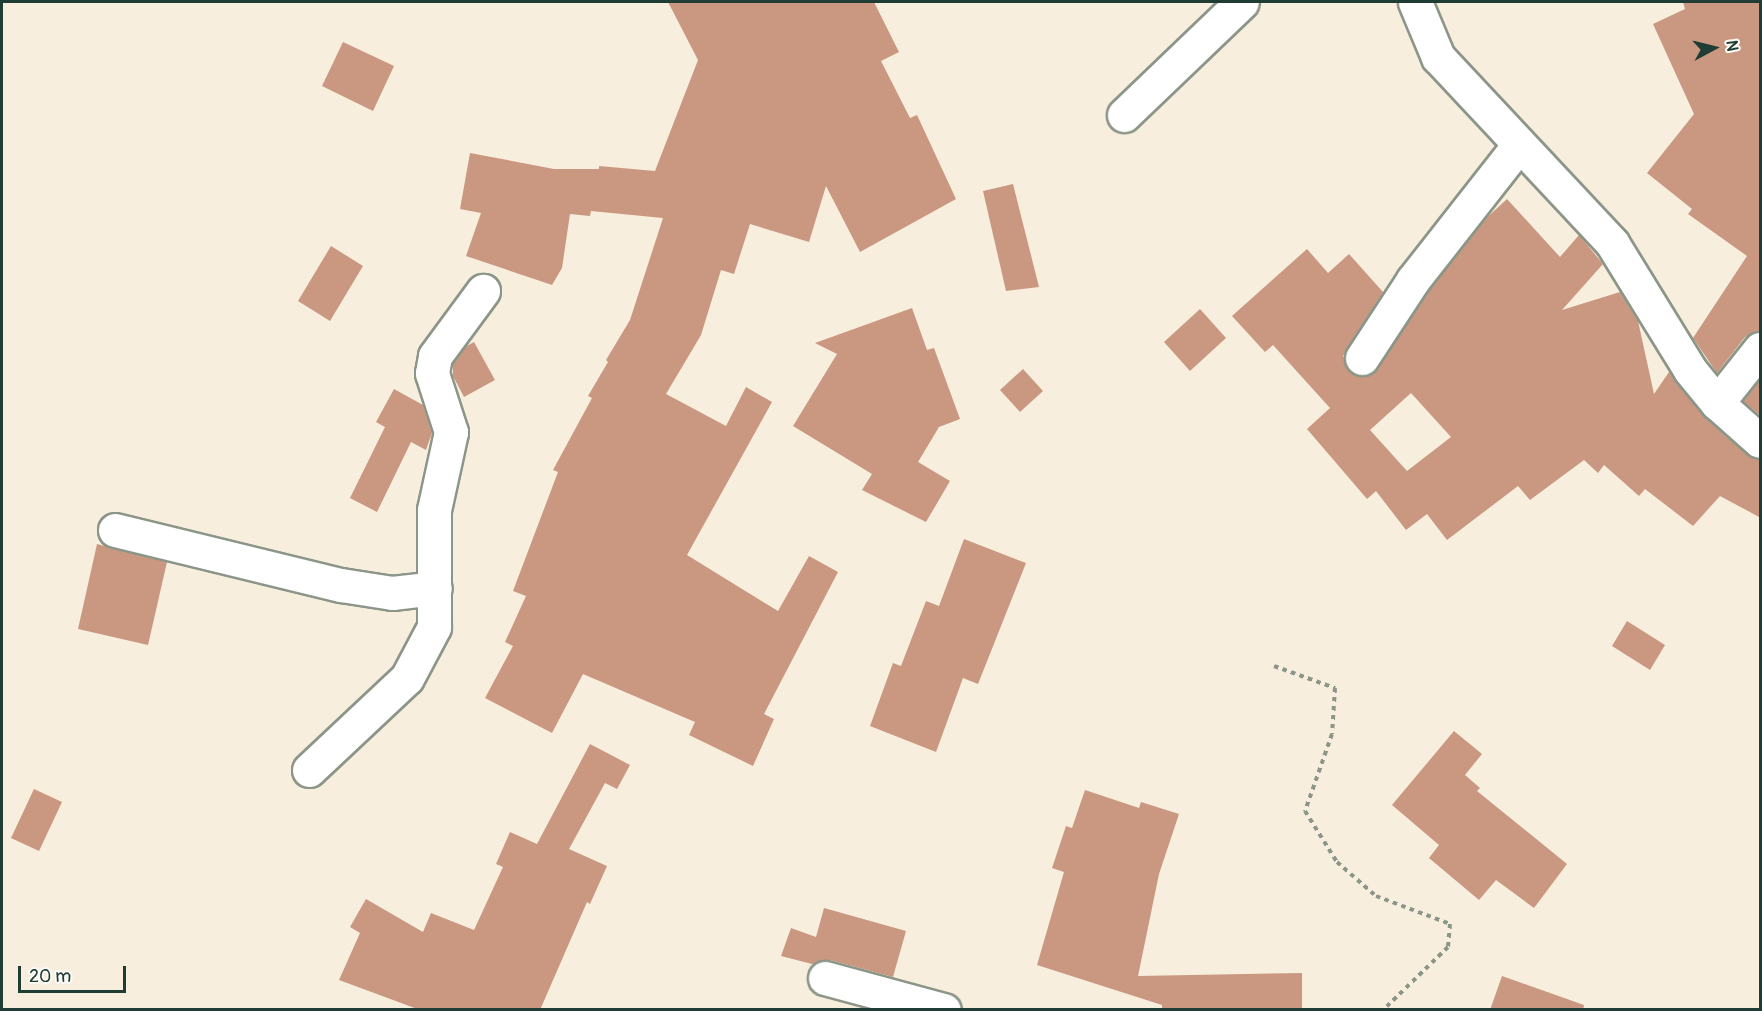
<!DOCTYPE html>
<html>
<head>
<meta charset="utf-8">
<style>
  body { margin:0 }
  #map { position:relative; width:1762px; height:1011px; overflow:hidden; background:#f7eedd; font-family:Pangolin,sans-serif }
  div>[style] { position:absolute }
  .building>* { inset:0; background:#ca9881 }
  .path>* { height:4px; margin-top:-2px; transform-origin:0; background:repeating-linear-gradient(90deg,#8b9688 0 4.5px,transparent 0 9px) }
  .roads { filter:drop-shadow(2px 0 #8b9688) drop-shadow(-2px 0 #8b9688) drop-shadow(0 2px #8b9688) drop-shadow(0 -2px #8b9688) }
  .minor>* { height:33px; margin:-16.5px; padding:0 16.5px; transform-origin:16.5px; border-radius:16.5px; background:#fff }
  span { translate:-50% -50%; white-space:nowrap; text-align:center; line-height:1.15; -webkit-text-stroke:5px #fdfcf7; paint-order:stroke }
  .frame { position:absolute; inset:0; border:3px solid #1f3d34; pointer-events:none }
  .north { position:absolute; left:1684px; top:18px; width:60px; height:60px; -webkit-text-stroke:4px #fdfcf7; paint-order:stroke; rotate:83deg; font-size:16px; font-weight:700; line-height:24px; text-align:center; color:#1f3d34 }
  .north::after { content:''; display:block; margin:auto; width:21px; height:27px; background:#1f3d34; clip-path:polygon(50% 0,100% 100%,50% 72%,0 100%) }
  .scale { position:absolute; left:18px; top:966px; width:108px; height:27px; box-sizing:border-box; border:3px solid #1f3d34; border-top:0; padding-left:8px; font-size:18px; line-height:21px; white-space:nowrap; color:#1f3d34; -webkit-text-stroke:4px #fdfcf7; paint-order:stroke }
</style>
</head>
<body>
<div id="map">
  <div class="building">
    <div style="clip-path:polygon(668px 2px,874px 2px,899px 52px,881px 61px,910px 118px,917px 115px,956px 199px,860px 252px,826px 186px,809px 242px,750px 224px,734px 274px,721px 270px,701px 335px,666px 394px,726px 426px,746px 387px,772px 402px,687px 555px,778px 611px,809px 556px,838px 572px,764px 714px,774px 719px,753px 766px,689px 735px,695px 722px,583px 674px,552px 733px,485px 698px,513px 646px,505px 642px,526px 596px,513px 591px,558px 472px,553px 470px,592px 398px,588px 396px,608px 362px,606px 360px,630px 320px,663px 218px,591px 211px,590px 216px,570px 214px,562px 268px,552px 285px,466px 256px,481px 213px,460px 209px,470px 153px,554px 169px,599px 169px,599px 166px,655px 171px,698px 60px)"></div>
    <div style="clip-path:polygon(1683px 2px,1761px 2px,1761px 331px,1745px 337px,1717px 373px,1693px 338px,1747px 256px,1688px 214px,1692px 209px,1647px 173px,1694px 114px,1653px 24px,1685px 9px)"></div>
    <div style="clip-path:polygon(343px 42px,394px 66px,373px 111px,322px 86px)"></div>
    <div style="clip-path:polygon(1013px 184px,1039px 287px,1006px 291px,983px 191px)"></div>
    <div style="clip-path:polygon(evenodd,1507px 199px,1560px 257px,1579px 235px,1603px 264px,1562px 310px,1620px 292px,1638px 321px,1654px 394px,1669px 372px,1704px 417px,1748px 455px,1761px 459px,1761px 518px,1720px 496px,1693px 526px,1645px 489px,1639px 496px,1604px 465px,1598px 473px,1584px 460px,1530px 500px,1518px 486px,1447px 540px,1427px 514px,1406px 530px,1376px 491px,1367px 499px,1307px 429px,1330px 408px,1273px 345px,1265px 352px,1232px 316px,1307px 249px,1328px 273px,1349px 254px,1383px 292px,1343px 356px,1351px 373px,1370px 375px,1428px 291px,1481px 223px,1507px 199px,1411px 393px,1451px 437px,1407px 471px,1370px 430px,1411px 393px)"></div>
    <div style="clip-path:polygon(331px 246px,363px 266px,330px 321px,298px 301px)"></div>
    <div style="clip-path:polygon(912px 308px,927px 350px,934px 348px,960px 419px,939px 427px,918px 462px,950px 481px,926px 522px,862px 490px,872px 474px,793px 426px,837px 354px,815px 343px)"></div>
    <div style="clip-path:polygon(1200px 309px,1226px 338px,1190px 371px,1164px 342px)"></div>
    <div style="clip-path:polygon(474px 342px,495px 380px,464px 397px,453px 376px,453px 364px,465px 347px)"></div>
    <div style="clip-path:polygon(1023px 369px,1043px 391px,1020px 412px,1000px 390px)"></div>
    <div style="clip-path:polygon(1761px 378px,1761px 416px,1743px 401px)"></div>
    <div style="clip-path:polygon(394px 389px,423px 405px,432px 433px,426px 450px,411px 442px,377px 512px,350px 498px,385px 427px,376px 422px)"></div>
    <div style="clip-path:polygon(964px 539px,1026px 563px,978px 684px,963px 678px,936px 752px,870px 726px,893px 663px,901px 666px,926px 601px,939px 606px)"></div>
    <div style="clip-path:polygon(97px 544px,167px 562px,148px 645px,78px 629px)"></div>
    <div style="clip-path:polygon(1627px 621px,1665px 645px,1650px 670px,1612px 646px)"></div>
    <div style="clip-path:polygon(1454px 731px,1482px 754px,1465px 775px,1480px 788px,1477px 791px,1567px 864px,1534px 908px,1496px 880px,1479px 900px,1429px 858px,1439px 845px,1392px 805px)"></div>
    <div style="clip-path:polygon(590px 744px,630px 765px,617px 789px,605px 783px,569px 849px,607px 866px,590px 904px,587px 902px,540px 1010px,420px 1010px,339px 980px,360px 933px,350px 927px,366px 899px,423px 932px,431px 913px,474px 930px,503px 867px,496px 864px,510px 832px,537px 844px)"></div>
    <div style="clip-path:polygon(34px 789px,62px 802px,39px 851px,11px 838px)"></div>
    <div style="clip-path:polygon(1085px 790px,1139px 808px,1141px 802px,1179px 814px,1159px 874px,1138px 976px,1302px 973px,1302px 1010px,1162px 1010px,1162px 1005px,1037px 965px,1064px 872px,1052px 868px,1066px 826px,1072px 828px)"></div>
    <div style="clip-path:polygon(824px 908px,906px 931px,893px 977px,830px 960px,812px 964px,781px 956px,791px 928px,816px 937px)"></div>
    <div style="clip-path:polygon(1502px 976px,1584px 1005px,1583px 1010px,1490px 1010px)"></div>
  </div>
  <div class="path">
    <div style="left:1274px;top:666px;width:65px;rotate:19.8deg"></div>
    <div style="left:1335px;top:688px;width:46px;rotate:93.7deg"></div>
    <div style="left:1332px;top:734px;width:82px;rotate:109.3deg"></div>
    <div style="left:1305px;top:811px;width:60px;rotate:57.9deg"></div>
    <div style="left:1337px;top:862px;width:52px;rotate:41.1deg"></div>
    <div style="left:1376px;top:896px;width:79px;rotate:20.7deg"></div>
    <div style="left:1450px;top:924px;width:23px;rotate:95deg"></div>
    <div style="left:1448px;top:947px;width:91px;rotate:135.9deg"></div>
  </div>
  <div class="roads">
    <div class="minor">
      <div style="left:1415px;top:2px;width:60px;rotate:67.3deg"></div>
      <div style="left:1438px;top:57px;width:255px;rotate:46.9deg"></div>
      <div style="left:1612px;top:243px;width:149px;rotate:58.4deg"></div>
      <div style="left:1690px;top:370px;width:43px;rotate:50.7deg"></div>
      <div style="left:1717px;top:403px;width:57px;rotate:41.5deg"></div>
      <div style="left:1124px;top:115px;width:163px;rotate:-43.8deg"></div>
      <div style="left:1362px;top:358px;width:93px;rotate:-56.8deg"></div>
      <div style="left:1413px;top:280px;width:170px;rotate:-51.9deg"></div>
      <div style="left:1717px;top:403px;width:69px;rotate:-51.5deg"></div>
      <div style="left:115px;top:530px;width:233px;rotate:13.7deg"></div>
      <div style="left:341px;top:585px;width:52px;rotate:8.9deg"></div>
      <div style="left:392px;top:593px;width:43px;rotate:-6.6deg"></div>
      <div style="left:309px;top:770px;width:134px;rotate:-43.2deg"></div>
      <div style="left:407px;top:678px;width:58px;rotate:-62.1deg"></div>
      <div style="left:434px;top:627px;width:117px;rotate:-90deg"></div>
      <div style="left:434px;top:510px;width:80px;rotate:-77.7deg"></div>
      <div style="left:451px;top:432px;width:62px;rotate:-107.9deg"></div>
      <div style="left:432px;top:373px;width:17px;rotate:-80deg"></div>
      <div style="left:435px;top:356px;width:81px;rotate:-53.6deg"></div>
      <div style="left:825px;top:978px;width:123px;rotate:15.1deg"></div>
    </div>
  </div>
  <div class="frame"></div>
  <div class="north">N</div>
  <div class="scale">20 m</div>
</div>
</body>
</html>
